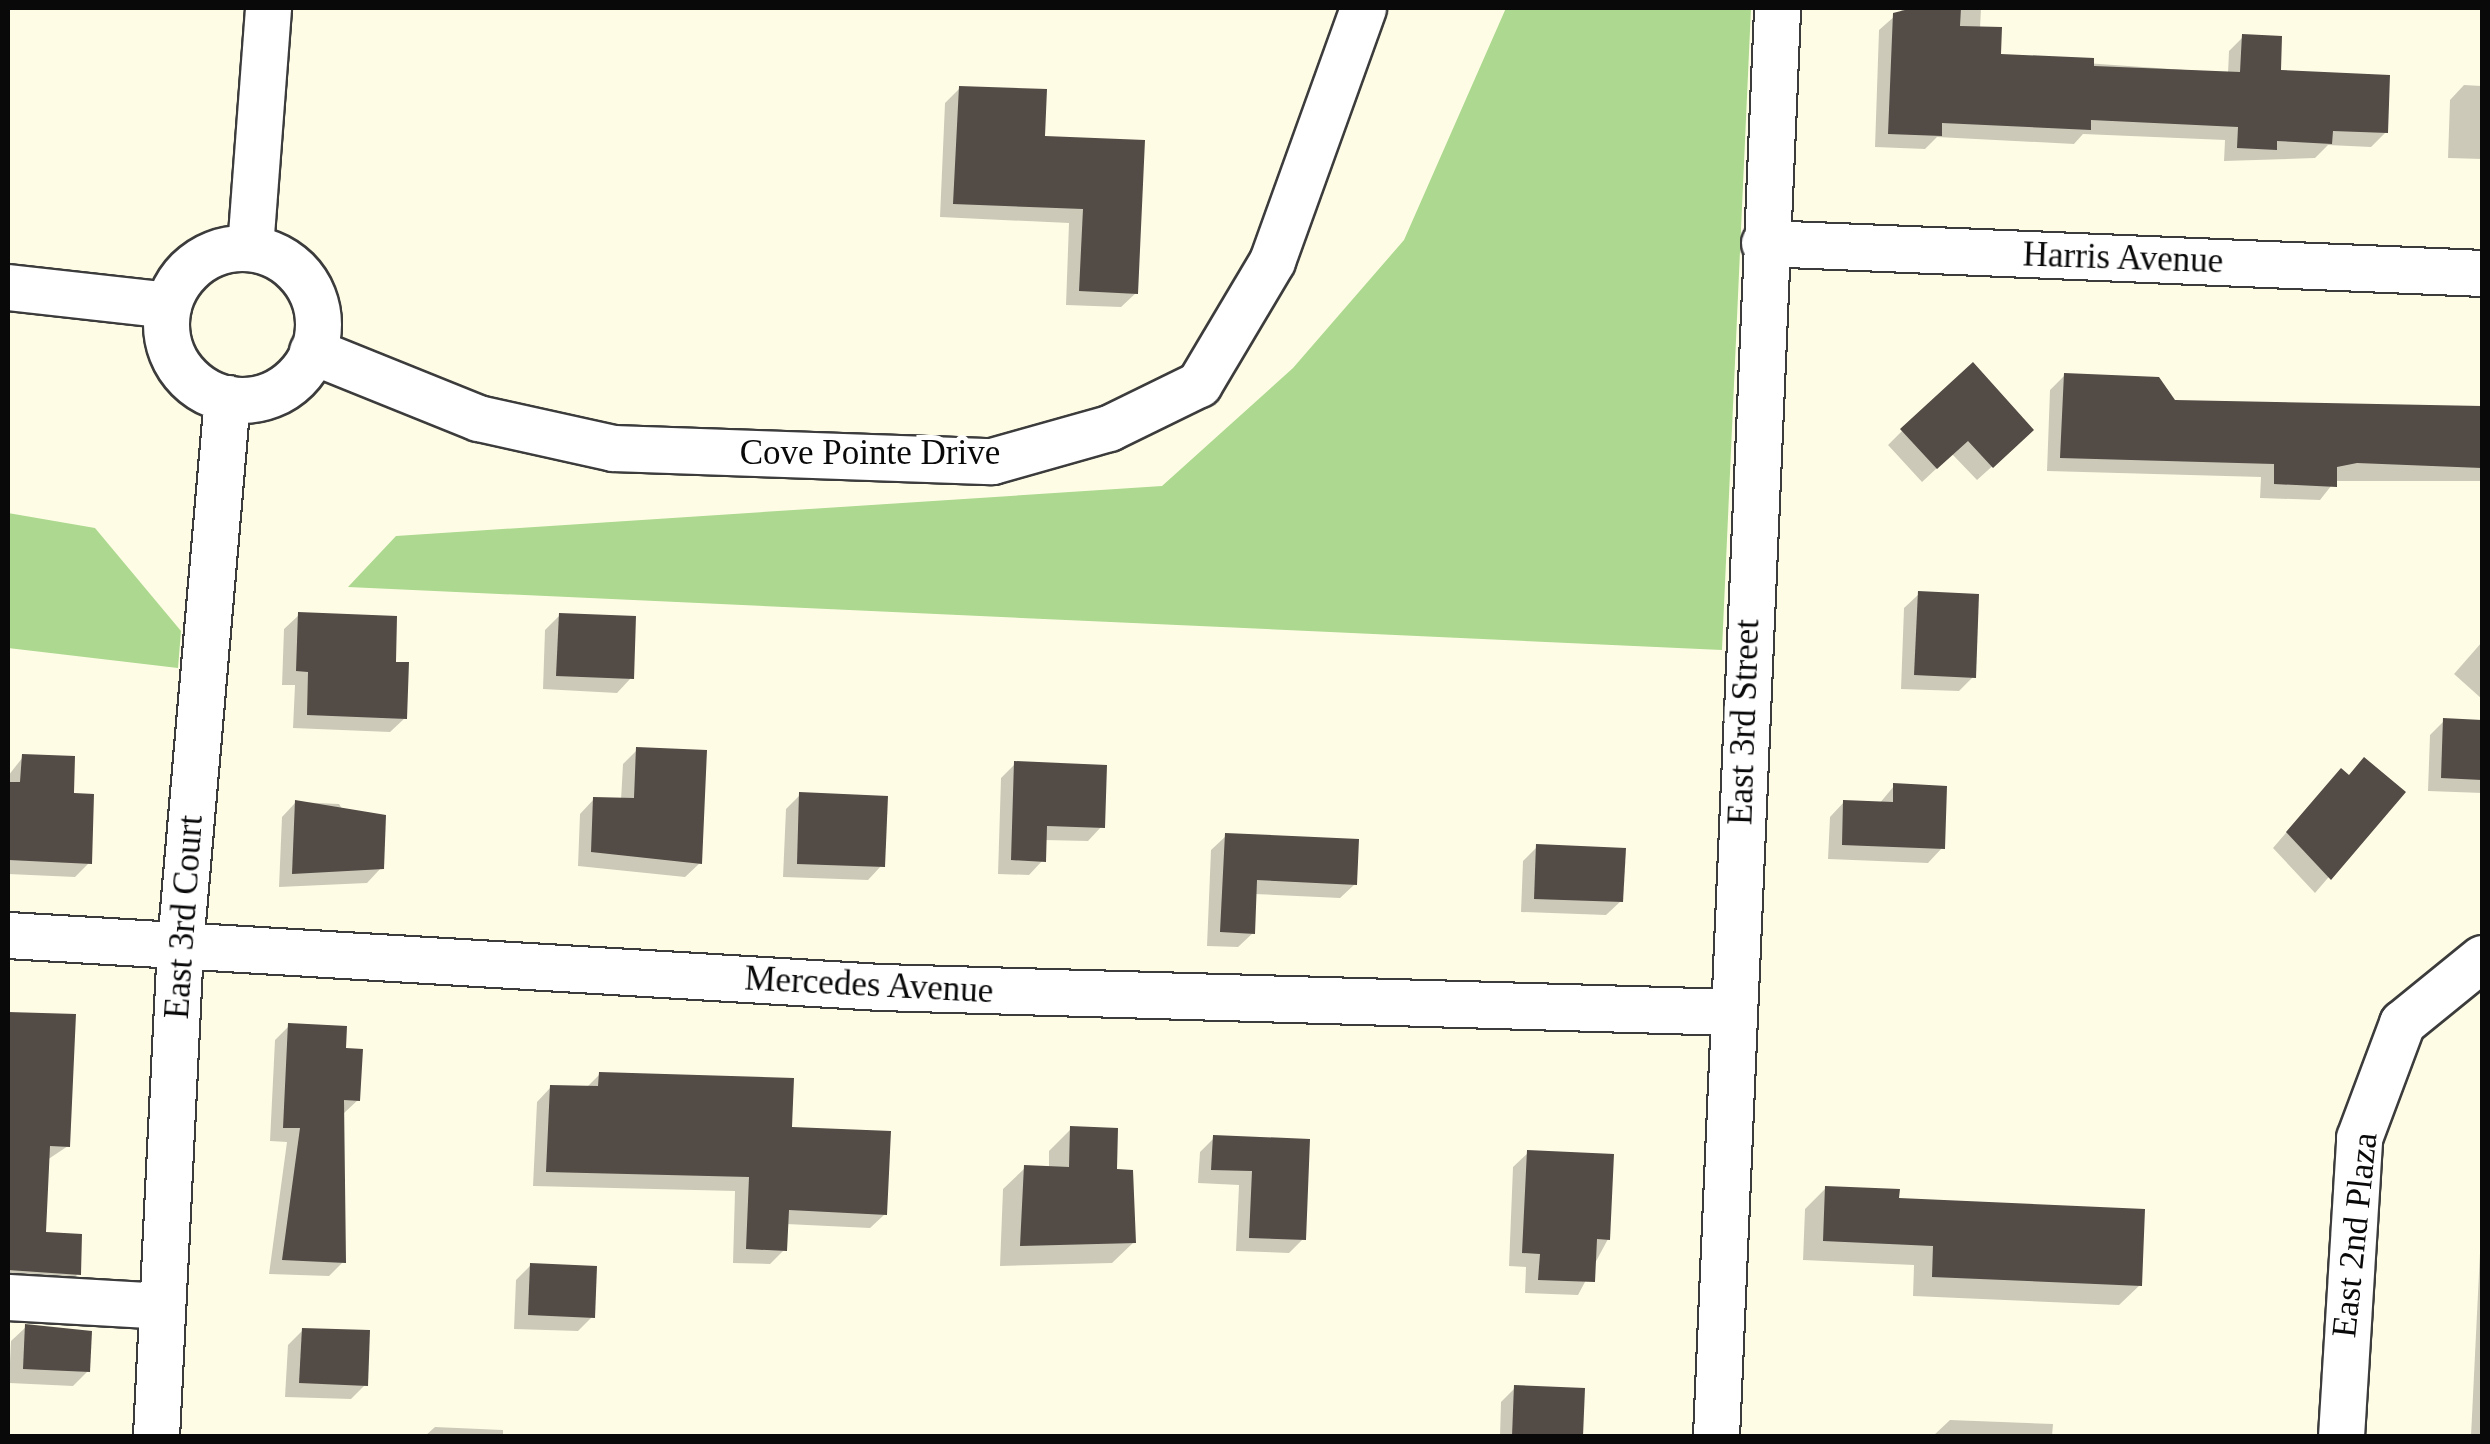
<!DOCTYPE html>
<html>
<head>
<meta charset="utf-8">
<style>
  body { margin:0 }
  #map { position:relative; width:2490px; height:1444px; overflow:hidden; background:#fffce6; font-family:"Times New Roman",serif }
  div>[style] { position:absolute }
  .forest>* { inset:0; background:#acd98f }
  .shadow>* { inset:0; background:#0003 }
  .building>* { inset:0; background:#524b46 }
  .roads { filter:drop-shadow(2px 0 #3c3c3c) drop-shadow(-2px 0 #3c3c3c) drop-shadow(0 2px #3c3c3c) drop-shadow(0 -2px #3c3c3c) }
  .minor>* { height:45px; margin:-22.5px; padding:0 22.5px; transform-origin:22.5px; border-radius:22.5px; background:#fff }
  .minor>.ring { margin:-22.5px; padding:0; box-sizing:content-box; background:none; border:45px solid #fff; border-radius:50% }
  span { translate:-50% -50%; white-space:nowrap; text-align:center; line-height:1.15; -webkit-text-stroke:10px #fff; paint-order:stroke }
  .street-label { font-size:35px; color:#090909 }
  .frame { position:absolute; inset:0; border:10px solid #090909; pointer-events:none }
</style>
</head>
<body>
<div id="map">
  <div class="forest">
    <div style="clip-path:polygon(1506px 8px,1751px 8px,1722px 650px,348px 587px,396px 536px,1162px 486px,1293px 368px,1404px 240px)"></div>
    <div style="clip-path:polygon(8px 513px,95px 528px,181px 631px,178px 668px,8px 648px)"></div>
  </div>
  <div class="shadow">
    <div style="clip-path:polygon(1904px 8px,1981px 8px,1980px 29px,1999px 57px,2228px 73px,2229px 51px,2243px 37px,2278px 72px,2386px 132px,2371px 147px,2328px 145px,2315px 158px,2224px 161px,2225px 140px,2083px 134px,2074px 144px,1937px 137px,1925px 149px,1875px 147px,1879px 30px)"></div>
    <div style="clip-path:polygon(2464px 85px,2482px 86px,2482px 159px,2448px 158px,2450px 100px)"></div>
    <div style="clip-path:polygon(960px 88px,1043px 138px,1136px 293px,1121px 307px,1066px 305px,1069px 223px,940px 217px,945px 103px)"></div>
    <div style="clip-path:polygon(2065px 375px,2174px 403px,2482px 409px,2482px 481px,2335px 481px,2320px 500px,2260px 498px,2261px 477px,2047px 471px,2050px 390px)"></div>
    <div style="clip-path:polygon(1902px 431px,2017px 444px,1977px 480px,1952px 454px,1922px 482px,1888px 445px)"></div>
    <div style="clip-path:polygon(1919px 594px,1973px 677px,1959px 691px,1901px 689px,1904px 608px)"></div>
    <div style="clip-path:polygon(299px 615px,393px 664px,405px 718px,390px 732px,293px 728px,295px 685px,282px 685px,284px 629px)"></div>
    <div style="clip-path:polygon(560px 615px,631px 678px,617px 693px,543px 689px,545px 630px)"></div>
    <div style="clip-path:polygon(2482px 642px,2482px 699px,2454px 674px)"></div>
    <div style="clip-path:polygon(2444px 721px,2482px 723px,2482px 793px,2428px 791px,2430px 735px)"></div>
    <div style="clip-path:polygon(637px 750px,700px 863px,685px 877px,578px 866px,580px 814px,594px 799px,621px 800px,623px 764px)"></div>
    <div style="clip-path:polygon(23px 757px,72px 795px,89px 863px,75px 877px,8px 874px,8px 776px)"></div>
    <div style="clip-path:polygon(1015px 764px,1102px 826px,1088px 841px,1044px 840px,1043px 860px,1029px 875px,998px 874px,1001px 778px)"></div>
    <div style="clip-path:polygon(2348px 777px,2402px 792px,2315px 893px,2273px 848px,2327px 785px)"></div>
    <div style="clip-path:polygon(1894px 786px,1942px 848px,1928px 863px,1828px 859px,1830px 817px,1844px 802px,1879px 804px)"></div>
    <div style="clip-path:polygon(800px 795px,882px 865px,868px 880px,783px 877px,786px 809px)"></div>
    <div style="clip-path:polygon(296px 802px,339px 804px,381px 868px,367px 883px,279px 887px,282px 817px)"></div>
    <div style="clip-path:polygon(1226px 836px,1355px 884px,1340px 898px,1254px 894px,1253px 933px,1238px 947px,1207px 946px,1211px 850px)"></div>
    <div style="clip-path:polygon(1537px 847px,1621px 901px,1606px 915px,1521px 912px,1523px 861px)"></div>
    <div style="clip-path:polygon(8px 1014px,73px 1017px,68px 1146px,47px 1160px,44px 1235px,78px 1274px,64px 1288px,8px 1285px)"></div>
    <div style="clip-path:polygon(289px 1026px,343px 1051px,358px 1100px,343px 1114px,343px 1262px,329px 1276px,269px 1274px,287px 1142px,270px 1141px,275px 1040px)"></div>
    <div style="clip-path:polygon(600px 1074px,790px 1129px,885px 1214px,870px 1228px,786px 1224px,785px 1249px,770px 1264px,733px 1263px,735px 1191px,533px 1186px,537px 1102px,551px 1087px,586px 1088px)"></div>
    <div style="clip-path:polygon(1071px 1129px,1115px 1171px,1134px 1242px,1112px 1263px,1000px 1266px,1003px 1189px,1025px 1168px,1049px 1169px,1049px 1151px)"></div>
    <div style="clip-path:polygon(1214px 1138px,1308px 1141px,1303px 1239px,1289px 1253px,1236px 1251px,1239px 1185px,1198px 1183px,1200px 1152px)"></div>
    <div style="clip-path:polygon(1528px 1153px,1608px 1239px,1578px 1295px,1525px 1293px,1526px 1267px,1509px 1266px,1513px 1167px)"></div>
    <div style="clip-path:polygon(1826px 1188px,1897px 1201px,2140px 1285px,2119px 1305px,1913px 1296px,1914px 1265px,1803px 1260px,1805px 1209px)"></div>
    <div style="clip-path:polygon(2482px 1212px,2482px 1436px,2471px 1436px)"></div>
    <div style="clip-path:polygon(531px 1265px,592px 1317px,578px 1331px,514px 1329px,516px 1280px)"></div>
    <div style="clip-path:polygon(26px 1327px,88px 1371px,73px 1386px,9px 1383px,11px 1341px)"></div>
    <div style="clip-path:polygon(303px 1330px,365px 1385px,351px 1399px,285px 1397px,288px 1345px)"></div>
    <div style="clip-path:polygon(1515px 1388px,1582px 1391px,1580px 1436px,1500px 1436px,1501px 1402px)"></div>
    <div style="clip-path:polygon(1950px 1420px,2053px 1424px,2052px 1436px,1933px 1436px)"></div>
    <div style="clip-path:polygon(435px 1427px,503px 1430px,503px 1436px,425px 1436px)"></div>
  </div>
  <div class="building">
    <div style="clip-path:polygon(1913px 8px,1961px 8px,1960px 26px,2002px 27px,2001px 54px,2094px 58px,2094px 66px,2240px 72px,2242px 34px,2282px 36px,2281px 70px,2390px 75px,2388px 133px,2333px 131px,2332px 144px,2277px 141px,2277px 150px,2237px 148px,2238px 127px,2091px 120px,2091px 130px,1942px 123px,1942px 136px,1888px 134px,1893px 13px)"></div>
    <div style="clip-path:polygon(959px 86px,1047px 89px,1045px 136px,1145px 140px,1138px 294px,1079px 291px,1083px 209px,953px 204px)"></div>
    <div style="clip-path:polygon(1973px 362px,2034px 430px,1993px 468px,1968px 441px,1937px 469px,1900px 429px)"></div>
    <div style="clip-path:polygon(2064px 373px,2159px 377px,2175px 400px,2482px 406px,2482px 468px,2357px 463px,2337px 467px,2337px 487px,2274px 484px,2274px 464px,2060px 458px)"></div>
    <div style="clip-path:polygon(1918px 591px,1979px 594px,1976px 678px,1914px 675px)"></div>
    <div style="clip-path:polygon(298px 612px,397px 616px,396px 662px,409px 662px,407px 719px,307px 715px,308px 672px,296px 671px)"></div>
    <div style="clip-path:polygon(559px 613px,636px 616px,634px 679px,556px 676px)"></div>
    <div style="clip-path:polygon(2443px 718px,2482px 720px,2482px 780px,2441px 778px)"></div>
    <div style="clip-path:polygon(636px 747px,707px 750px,702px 864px,591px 852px,593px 797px,634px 798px)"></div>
    <div style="clip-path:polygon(22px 754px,75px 756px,74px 793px,94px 794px,92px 864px,9px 860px,8px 782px,20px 782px)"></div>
    <div style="clip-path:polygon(2364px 757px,2406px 792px,2331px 880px,2286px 832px,2341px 768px,2349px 775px)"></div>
    <div style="clip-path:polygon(1014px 761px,1107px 765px,1105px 828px,1047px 826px,1046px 862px,1011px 860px)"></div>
    <div style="clip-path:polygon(1893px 783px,1947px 786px,1945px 849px,1842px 845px,1843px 800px,1893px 802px)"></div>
    <div style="clip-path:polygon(799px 792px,888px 796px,885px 867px,797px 864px)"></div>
    <div style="clip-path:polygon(295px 800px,386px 815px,384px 869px,292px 874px)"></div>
    <div style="clip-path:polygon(1225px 833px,1359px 839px,1357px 885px,1257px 880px,1255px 934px,1220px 932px)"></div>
    <div style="clip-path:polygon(1536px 844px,1626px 848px,1623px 902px,1534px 899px)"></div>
    <div style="clip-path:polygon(8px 1012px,76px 1014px,70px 1147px,50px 1146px,46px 1232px,82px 1234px,81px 1275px,8px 1270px)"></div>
    <div style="clip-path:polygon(288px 1023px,347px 1026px,346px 1048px,363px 1049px,360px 1101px,344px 1100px,346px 1263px,282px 1260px,300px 1128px,283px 1128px)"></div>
    <div style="clip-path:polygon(599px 1072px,794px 1078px,792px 1127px,891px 1131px,887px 1215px,789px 1210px,787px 1251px,746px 1249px,749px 1177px,546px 1172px,550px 1085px,598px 1086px)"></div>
    <div style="clip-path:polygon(1070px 1126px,1118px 1128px,1117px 1169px,1133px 1170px,1136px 1243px,1020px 1246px,1024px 1165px,1069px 1167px)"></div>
    <div style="clip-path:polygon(1213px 1135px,1310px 1139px,1306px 1240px,1249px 1238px,1252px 1171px,1211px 1170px)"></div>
    <div style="clip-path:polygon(1527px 1150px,1614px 1154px,1610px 1240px,1597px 1239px,1595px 1282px,1538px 1280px,1540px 1254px,1522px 1253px)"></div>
    <div style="clip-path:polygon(1825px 1186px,1900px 1189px,1899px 1198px,2145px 1209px,2142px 1286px,1932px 1277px,1933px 1246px,1823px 1241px)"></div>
    <div style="clip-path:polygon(530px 1263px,597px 1266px,595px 1318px,528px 1315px)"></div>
    <div style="clip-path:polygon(25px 1324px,92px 1331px,90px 1372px,23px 1369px)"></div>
    <div style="clip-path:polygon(302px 1328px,370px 1330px,368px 1386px,299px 1383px)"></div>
    <div style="clip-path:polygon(1514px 1385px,1585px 1388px,1583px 1436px,1512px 1436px)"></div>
  </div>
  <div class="roads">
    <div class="minor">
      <div style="left:1764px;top:243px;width:719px;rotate:2.39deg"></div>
      <div class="ring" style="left:166px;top:248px;width:107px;height:107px"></div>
      <div style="left:250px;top:248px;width:241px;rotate:-85.7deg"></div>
      <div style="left:8px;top:287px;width:161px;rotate:6.4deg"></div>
      <div style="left:312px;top:351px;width:179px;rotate:22deg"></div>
      <div style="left:478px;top:418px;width:138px;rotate:12.5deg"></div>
      <div style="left:613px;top:448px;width:379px;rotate:2deg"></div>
      <div style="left:992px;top:461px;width:122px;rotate:-15.8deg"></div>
      <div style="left:1109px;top:428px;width:100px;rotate:-26.1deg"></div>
      <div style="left:1199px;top:384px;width:143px;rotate:-59.3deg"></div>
      <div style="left:1272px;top:261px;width:269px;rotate:-70.2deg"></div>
      <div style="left:8px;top:935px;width:875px;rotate:3.41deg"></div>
      <div style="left:881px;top:987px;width:851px;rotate:1.68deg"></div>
      <div style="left:8px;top:1297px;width:154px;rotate:3.3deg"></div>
      <div style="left:156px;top:1436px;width:492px;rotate:-87.2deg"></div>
      <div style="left:180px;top:945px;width:549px;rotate:-85.09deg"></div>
      <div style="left:1716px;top:1436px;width:1429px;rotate:-87.55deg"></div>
      <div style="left:2341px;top:1436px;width:299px;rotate:-86.5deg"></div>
      <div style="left:2359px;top:1138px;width:123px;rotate:-69.5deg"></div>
      <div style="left:2402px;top:1023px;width:103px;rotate:-39.1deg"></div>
    </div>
  </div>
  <div class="street-label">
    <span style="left:2123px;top:258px;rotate:2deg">Harris Avenue</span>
    <span style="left:870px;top:453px">Cove Pointe Drive</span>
    <span style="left:1744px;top:722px;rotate:-88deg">East 3rd Street</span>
    <span style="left:184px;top:917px;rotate:-86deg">East 3rd Court</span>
    <span style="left:869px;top:985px;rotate:3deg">Mercedes Avenue</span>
    <span style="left:2355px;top:1235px;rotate:-84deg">East 2nd Plaza</span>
  </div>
  <div class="frame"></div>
</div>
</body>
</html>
